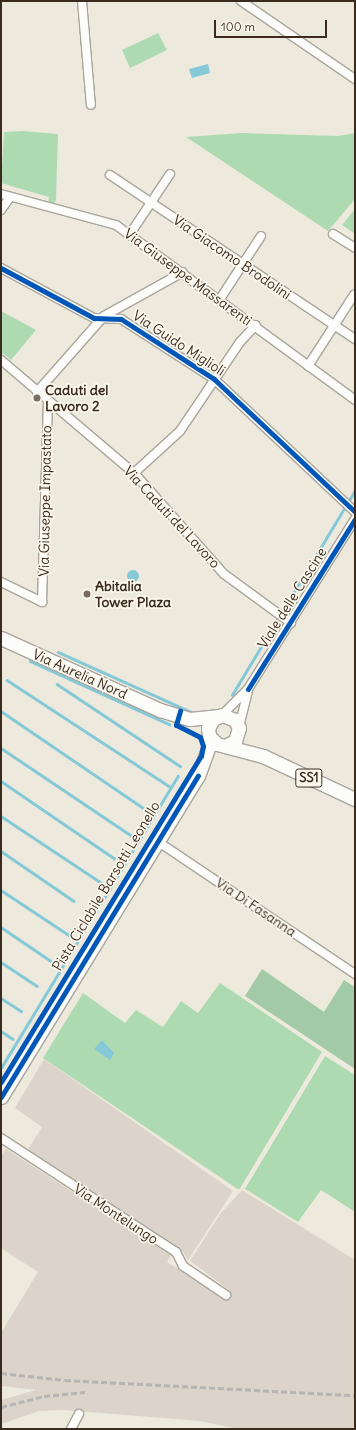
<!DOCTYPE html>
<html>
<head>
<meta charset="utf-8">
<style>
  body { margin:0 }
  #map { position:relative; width:356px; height:1430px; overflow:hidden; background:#edeadd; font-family:Delius,sans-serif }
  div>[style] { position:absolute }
  .industrial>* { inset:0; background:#dcd3ca }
  .green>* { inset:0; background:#aedab2 }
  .forest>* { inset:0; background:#a2caa6 }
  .water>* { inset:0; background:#85c9d8 }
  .round { border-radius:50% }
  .stream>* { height:2.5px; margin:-1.25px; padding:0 1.25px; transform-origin:1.25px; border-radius:1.25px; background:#85c9d8 }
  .roads { filter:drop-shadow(1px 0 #a9a59d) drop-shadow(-1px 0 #a9a59d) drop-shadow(0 1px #a9a59d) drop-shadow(0 -1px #a9a59d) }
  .street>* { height:8px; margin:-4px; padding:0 4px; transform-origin:4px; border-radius:4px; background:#fcfcfa }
  .primary>* { height:13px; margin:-6.5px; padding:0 6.5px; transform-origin:6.5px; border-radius:6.5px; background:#fcfcfa }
  .rail>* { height:2.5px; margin-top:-1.25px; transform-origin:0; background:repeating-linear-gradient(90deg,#b7b4b1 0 6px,transparent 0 9px) }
  .cycleway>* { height:5px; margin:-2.5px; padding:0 2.5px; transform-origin:2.5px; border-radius:2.5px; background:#0057b8 }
  .dots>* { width:11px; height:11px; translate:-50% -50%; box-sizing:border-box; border:2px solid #fbf7ec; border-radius:50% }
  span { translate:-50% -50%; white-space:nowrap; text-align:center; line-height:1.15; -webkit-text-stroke:3.5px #fbf7ec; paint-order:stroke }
  .shield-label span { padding:1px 3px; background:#fbf7ec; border:1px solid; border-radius:3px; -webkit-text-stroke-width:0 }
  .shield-label { font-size:13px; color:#3b2a1e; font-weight:700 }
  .street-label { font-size:14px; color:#3b2a1e }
  .poi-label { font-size:14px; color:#3b2a1e; font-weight:700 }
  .left { translate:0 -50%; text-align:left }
  .frame { position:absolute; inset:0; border:2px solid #3b2a1e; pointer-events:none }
  .scale { position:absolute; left:214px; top:20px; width:113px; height:18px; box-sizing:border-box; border:2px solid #3b2a1e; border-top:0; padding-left:5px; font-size:12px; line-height:14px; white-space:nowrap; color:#3b2a1e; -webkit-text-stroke:3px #fbf7ec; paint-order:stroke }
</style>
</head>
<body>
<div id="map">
  <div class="industrial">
    <div style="clip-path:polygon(44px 1059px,233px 1191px,188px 1260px,183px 1252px,27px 1151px,42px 1127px,15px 1108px)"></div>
    <div style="clip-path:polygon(6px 1149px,171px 1255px,167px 1262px,224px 1298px,229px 1290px,190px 1261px,221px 1213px,242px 1190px,355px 1260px,355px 1429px,238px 1429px,200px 1421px,64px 1410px,39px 1411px,1px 1424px,1px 1400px,36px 1390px,1px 1386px,1px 1333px,38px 1272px,1px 1248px,1px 1157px)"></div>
  </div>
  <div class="green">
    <div style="clip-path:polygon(158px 33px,167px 50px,130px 68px,122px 50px)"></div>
    <div style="clip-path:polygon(23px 131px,58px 134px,56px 200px,53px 205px,48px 204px,49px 197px,1px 183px,4px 132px)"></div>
    <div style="clip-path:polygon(241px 133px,338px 136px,355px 133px,355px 199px,328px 231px,186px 137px)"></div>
    <div style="clip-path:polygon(355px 209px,355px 234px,342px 225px)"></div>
    <div style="clip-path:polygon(1px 311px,36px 330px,11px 360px,1px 352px)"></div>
    <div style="clip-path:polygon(220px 983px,322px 1052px,239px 1190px,43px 1058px,83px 993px,125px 1023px,136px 1010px,163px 1027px,181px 1001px,198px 1013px)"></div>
    <div style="clip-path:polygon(325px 1056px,355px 1075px,355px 1212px,321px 1190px,298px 1222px,245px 1189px)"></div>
  </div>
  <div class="forest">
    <div style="clip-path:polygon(262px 969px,324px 1012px,344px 980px,355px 987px,355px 1069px,245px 996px)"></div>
  </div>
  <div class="water">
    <div style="clip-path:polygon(208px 64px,210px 73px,192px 78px,189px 69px)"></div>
    <div class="round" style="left:127px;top:570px;width:12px;height:12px"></div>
    <div style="clip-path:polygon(102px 1040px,114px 1053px,110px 1060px,94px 1049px)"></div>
  </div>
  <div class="stream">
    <div style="left:58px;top:652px;width:149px;rotate:24.2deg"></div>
    <div style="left:30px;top:661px;width:153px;rotate:24.4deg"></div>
    <div style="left:7px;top:680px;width:194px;rotate:33.2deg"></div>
    <div style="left:57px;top:684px;width:148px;rotate:33.7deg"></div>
    <div style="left:232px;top:695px;width:239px;rotate:-59deg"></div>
    <div style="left:1px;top:711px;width:183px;rotate:34.3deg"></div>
    <div style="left:1px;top:748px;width:161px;rotate:33.9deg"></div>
    <div style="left:1px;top:781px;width:137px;rotate:34.3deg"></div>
    <div style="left:1px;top:816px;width:125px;rotate:33.6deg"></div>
    <div style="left:1px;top:851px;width:88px;rotate:34.4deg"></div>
    <div style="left:1px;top:890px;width:85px;rotate:33.5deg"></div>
    <div style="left:1px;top:927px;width:60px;rotate:34.2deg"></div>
    <div style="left:1px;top:962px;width:43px;rotate:33.7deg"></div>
    <div style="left:1px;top:998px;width:24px;rotate:33deg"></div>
    <div style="left:1px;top:1031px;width:14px;rotate:34deg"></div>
    <div style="left:1px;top:1068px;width:341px;rotate:-58.8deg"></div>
  </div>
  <div class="roads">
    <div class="street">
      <div style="left:82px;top:1px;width:104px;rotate:85.1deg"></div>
      <div style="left:241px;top:1px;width:138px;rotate:34.4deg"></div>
      <div style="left:110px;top:175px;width:295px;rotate:33.8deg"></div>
      <div style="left:1px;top:194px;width:119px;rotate:15.1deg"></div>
      <div style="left:116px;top:225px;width:296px;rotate:36.2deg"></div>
      <div style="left:1px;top:210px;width:16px;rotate:-55deg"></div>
      <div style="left:130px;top:234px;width:72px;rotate:-56.3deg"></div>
      <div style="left:333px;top:234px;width:26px;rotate:32deg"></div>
      <div style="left:1px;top:268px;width:106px;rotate:28.3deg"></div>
      <div style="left:94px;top:318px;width:27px;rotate:2deg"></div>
      <div style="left:121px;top:319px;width:111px;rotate:32.8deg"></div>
      <div style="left:214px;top:379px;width:194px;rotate:43.3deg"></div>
      <div style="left:220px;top:299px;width:75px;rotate:-56.9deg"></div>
      <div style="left:1px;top:360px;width:175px;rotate:40.4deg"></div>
      <div style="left:134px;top:473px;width:135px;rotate:48.3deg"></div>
      <div style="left:224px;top:574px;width:83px;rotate:36.2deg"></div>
      <div style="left:308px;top:366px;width:85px;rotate:-57.1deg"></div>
      <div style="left:37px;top:392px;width:101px;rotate:-48.6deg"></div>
      <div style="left:104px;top:316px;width:90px;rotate:-29.1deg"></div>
      <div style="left:134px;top:473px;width:62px;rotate:-42.4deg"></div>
      <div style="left:180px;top:431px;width:107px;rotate:-56deg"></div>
      <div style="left:240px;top:342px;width:23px;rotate:-47deg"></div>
      <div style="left:1px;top:582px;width:46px;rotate:26deg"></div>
      <div style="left:42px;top:602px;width:201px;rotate:-88.3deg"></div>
      <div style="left:222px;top:715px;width:37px;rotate:-45deg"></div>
      <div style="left:248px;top:689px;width:201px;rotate:-57.8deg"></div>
      <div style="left:239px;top:727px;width:36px;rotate:-76deg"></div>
      <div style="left:157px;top:841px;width:239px;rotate:33.9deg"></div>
      <div style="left:1px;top:1138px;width:209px;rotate:33.1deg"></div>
      <div style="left:176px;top:1252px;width:16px;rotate:63deg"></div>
      <div style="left:183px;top:1266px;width:52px;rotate:34deg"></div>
      <div style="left:71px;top:1429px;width:17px;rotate:-62deg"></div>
    </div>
    <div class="primary">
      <div style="left:1px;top:638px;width:175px;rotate:24.4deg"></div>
      <div style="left:160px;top:710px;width:31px;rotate:17deg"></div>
      <div style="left:190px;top:719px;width:27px;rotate:-6deg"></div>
      <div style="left:227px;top:745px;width:9px;rotate:-27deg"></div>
      <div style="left:235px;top:741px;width:14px;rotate:-73deg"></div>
      <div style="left:239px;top:728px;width:9px;rotate:-117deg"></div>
      <div style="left:235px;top:720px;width:14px;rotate:-159deg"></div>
      <div style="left:222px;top:715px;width:10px;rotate:156deg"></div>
      <div style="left:213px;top:719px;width:10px;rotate:119deg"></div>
      <div style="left:208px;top:728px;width:8px;rotate:83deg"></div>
      <div style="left:209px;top:736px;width:11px;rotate:45deg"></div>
      <div style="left:217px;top:744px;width:48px;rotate:14.6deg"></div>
      <div style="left:263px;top:756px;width:102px;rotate:25.1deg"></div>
      <div style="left:1px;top:1097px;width:377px;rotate:-58.5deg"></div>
      <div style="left:198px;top:776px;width:38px;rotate:-70deg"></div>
    </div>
  </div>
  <div class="rail">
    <div style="left:1px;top:1373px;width:64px;rotate:6.2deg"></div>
    <div style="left:65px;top:1380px;width:290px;rotate:3deg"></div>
    <div style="left:1px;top:1407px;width:44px;rotate:-14.3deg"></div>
    <div style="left:44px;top:1396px;width:41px;rotate:-5.6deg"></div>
  </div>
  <div class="cycleway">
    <div style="left:1px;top:268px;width:106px;rotate:28.3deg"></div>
    <div style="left:94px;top:318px;width:27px;rotate:2deg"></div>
    <div style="left:121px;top:319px;width:111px;rotate:32.8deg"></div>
    <div style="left:214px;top:379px;width:194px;rotate:43.3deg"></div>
    <div style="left:248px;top:689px;width:201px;rotate:-57.8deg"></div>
    <div style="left:1px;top:1082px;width:382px;rotate:-58.5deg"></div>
    <div style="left:201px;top:756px;width:10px;rotate:-79deg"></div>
    <div style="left:203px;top:746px;width:9px;rotate:-108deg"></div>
    <div style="left:200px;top:737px;width:27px;rotate:-153deg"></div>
    <div style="left:176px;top:725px;width:15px;rotate:-74deg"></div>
    <div style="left:1px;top:1097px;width:377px;rotate:-58.5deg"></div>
  </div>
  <div class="dots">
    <div style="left:37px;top:398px;background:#796d61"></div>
    <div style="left:87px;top:594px;background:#796d61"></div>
  </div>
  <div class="shield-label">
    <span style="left:309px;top:778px">SS1</span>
  </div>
  <div class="street-label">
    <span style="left:232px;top:257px;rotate:34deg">Via Giacomo Brodolini</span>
    <span style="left:188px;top:277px;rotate:36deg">Via Giuseppe Massarenti</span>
    <span style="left:179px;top:343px;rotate:33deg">Via Guido Miglioli</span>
    <span style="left:45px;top:501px;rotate:-89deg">Via Giuseppe Impastato</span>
    <span style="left:172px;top:517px;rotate:47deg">Via Caduti del Lavoro</span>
    <span style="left:292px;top:598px;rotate:-58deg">Viale delle Cascine</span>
    <span style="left:80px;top:674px;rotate:24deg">Via Aurelia Nord</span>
    <span style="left:106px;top:886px;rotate:-59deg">Pista Ciclabile Barsotti Leonello</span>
    <span style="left:256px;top:907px;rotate:34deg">Via Di Fasanna</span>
    <span style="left:116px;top:1214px;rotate:33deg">Via Montelungo</span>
  </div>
  <div class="poi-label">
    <span class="left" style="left:45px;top:398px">Caduti del<br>Lavoro 2</span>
    <span class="left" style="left:95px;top:594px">Abitalia<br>Tower Plaza</span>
  </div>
  <div class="frame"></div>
  <div class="scale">100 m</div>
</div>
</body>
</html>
